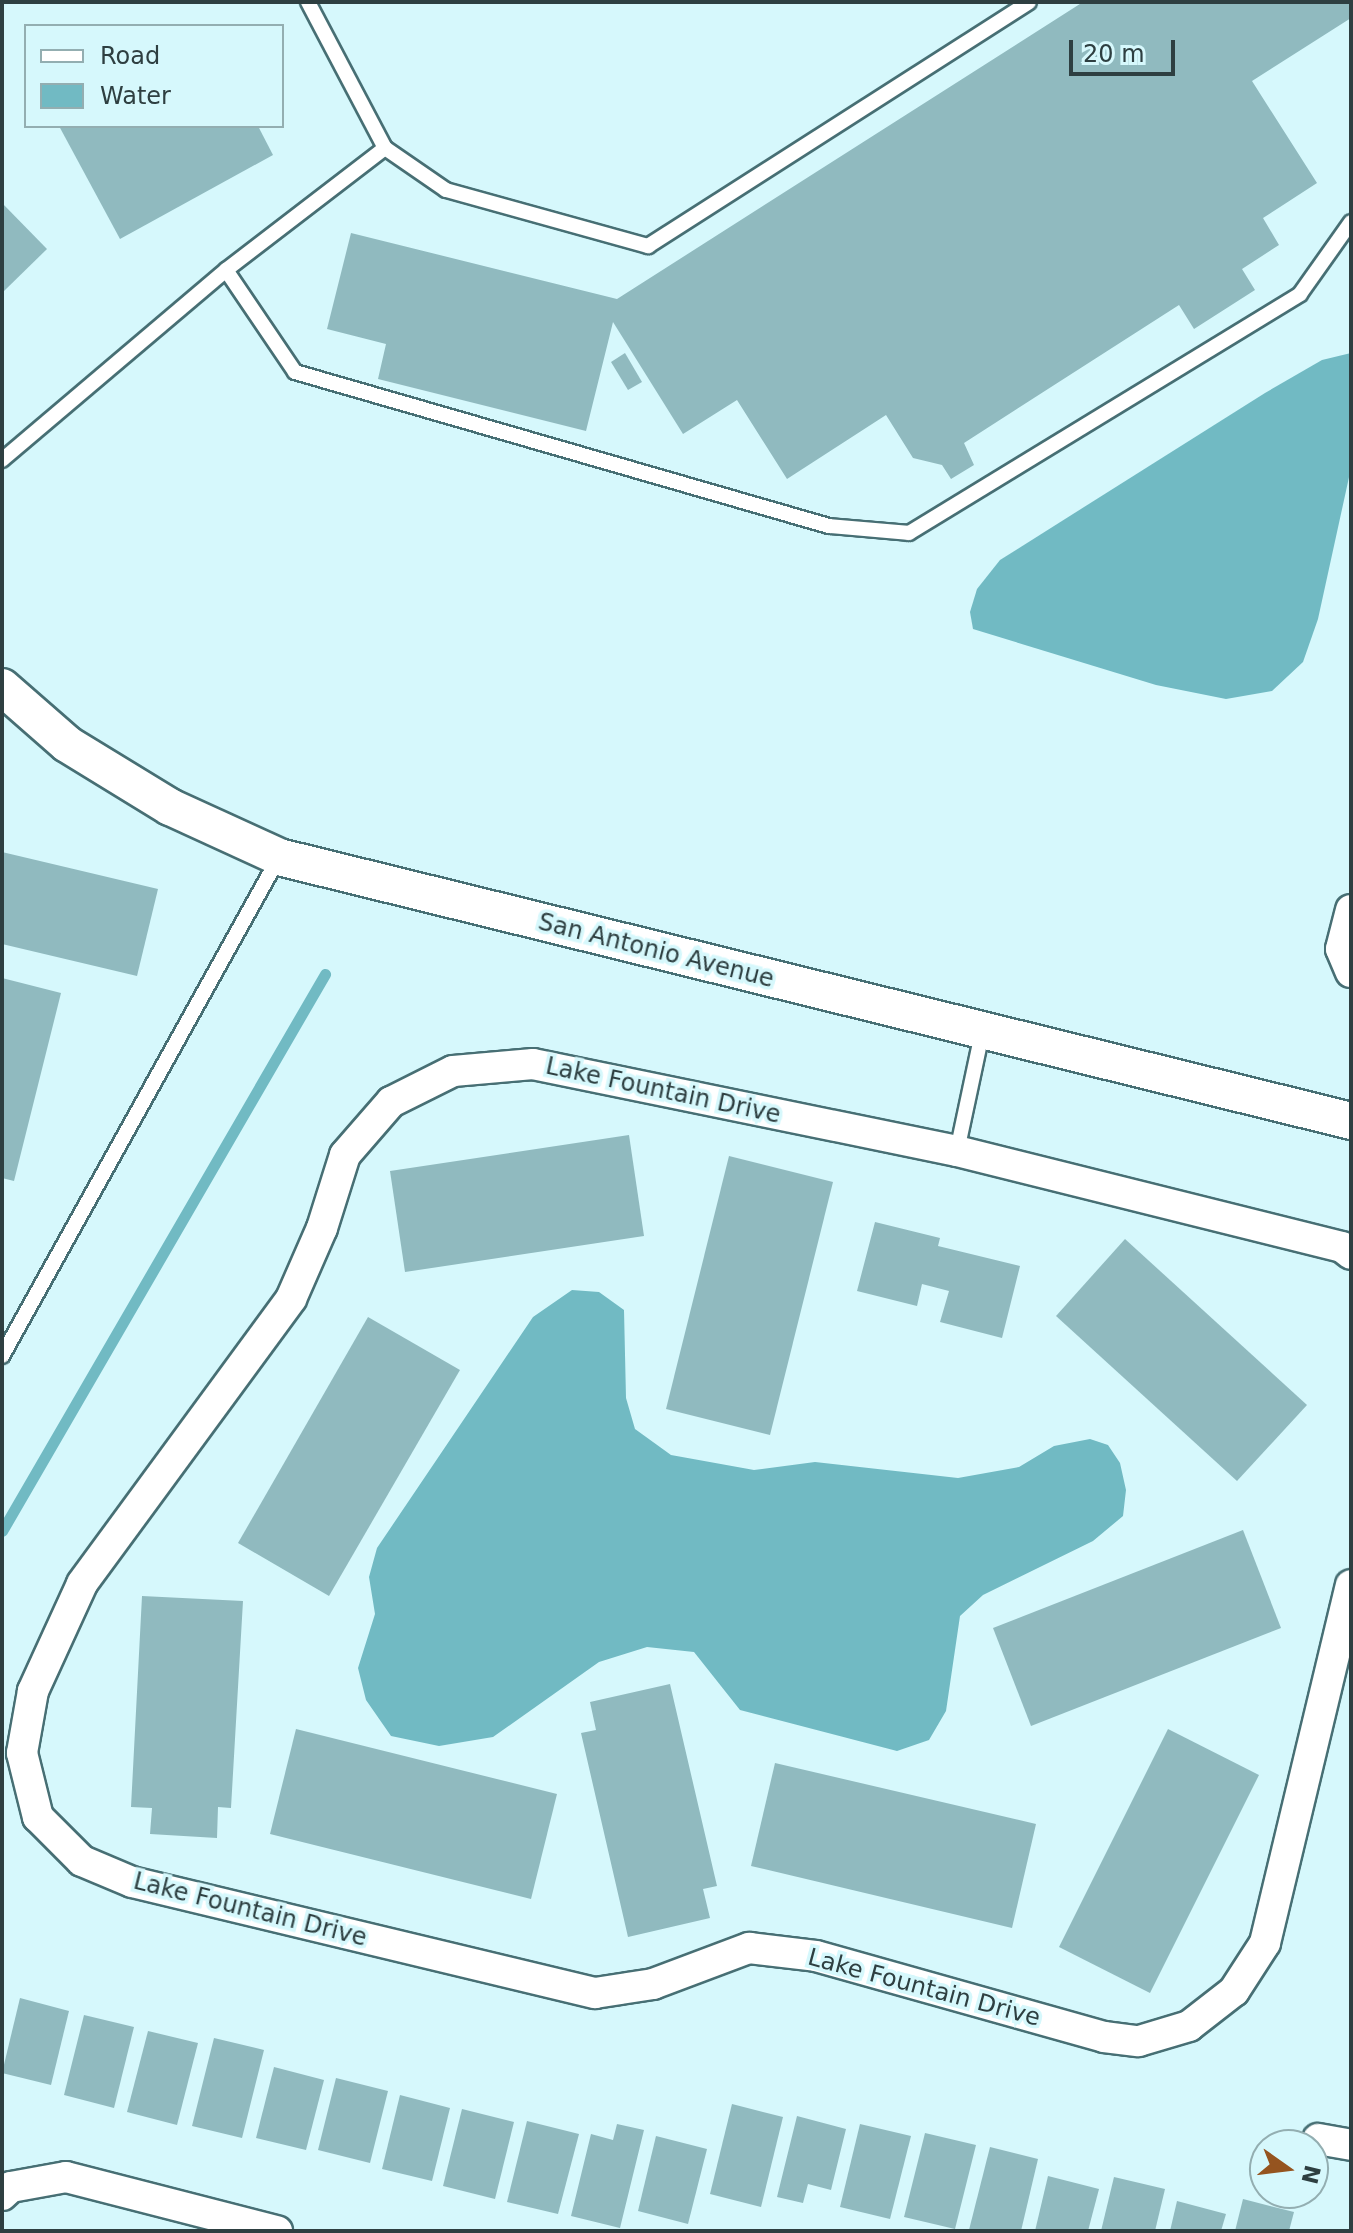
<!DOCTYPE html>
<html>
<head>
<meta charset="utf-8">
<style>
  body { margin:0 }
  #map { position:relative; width:1353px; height:2233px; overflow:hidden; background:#d6f8fc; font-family:"DejaVu Sans",sans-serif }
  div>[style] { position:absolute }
  .water>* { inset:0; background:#71bac3 }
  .stream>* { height:11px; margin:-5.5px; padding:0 5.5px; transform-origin:5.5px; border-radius:5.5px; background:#71bac3 }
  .building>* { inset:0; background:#90babf }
  .roads { filter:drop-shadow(2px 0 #476f74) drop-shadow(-2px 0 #476f74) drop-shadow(0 2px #476f74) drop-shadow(0 -2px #476f74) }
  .service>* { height:14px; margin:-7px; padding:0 7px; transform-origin:7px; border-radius:7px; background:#fff }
  .minor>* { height:30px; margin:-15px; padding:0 15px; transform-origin:15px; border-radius:15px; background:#fff }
  .tertiary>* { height:36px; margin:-18px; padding:0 18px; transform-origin:18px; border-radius:18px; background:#fff }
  span { translate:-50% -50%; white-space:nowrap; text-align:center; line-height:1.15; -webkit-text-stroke:7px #d6f8fc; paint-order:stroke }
  .street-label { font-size:24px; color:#2e3f41 }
  .frame { position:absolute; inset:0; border:4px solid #2e3f41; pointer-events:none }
  .legend { position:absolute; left:24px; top:24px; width:260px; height:104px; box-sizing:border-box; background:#d6f8fc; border:2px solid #93aeb1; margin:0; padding:10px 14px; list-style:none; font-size:24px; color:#2e3f41 }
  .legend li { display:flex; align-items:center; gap:16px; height:40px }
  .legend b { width:40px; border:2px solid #93aeb1 }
  .north { position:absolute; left:1249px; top:2129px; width:80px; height:80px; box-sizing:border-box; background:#d6f8fc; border:2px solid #93aeb1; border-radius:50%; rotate:104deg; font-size:22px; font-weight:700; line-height:32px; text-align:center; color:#2e3f41 }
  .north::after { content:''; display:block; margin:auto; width:28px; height:36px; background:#95541f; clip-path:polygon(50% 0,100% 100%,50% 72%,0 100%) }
  .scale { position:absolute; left:1069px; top:40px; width:106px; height:36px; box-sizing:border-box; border:4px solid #2e3f41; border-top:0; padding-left:10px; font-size:24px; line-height:28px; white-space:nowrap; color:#2e3f41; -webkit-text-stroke:6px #d6f8fc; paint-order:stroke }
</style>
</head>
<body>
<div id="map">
  <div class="water">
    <div style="clip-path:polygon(1351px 353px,1351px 468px,1318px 619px,1303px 662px,1272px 691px,1226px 699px,1156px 685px,973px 629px,970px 612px,977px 589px,1000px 560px,1265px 393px,1322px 360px)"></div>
    <div style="clip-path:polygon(572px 1290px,599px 1292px,624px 1310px,626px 1398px,635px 1429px,671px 1455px,754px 1470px,815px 1462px,958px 1478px,1019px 1467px,1054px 1446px,1090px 1439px,1108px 1445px,1120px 1463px,1126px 1490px,1123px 1516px,1093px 1541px,983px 1595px,960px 1616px,946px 1711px,929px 1740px,897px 1751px,740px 1710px,694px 1652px,647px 1647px,599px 1662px,493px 1737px,439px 1746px,391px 1736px,366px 1700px,358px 1668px,375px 1614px,369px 1577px,377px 1548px,533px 1317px)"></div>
  </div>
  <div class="stream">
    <div style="left:2px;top:1531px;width:644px;rotate:-59.89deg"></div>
  </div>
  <div class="building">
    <div style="clip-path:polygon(1083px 2px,1351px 2px,1351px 18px,1252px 81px,1317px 183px,1263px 218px,1279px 245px,1242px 269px,1255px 290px,1194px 329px,1179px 305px,964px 443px,974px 465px,951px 479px,942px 465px,913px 458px,886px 415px,787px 479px,737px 400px,683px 434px,613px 322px,586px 431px,378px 379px,386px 344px,327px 329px,351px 233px,617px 299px)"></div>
    <div style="clip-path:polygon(59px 126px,258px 126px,273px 155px,120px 239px)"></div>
    <div style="clip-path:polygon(2px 203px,47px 249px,2px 293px)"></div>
    <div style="clip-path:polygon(625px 353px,642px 382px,628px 390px,611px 362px)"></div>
    <div style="clip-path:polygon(2px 852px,158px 889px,137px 976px,2px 944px)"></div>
    <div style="clip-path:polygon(2px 978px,61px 993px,14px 1181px,2px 1178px)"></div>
    <div style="clip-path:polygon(629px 1135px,644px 1236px,405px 1272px,390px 1171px)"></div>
    <div style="clip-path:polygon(729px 1156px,833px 1182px,770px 1435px,666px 1409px)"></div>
    <div style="clip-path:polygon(875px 1222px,940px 1238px,938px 1246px,1020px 1266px,1002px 1338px,940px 1322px,949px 1291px,922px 1284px,917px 1306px,857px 1291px)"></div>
    <div style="clip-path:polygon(1125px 1239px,1307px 1405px,1237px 1481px,1056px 1316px)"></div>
    <div style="clip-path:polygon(368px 1317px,460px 1370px,329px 1596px,238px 1543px)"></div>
    <div style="clip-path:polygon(1243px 1530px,1281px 1628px,1031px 1726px,993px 1628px)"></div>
    <div style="clip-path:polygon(142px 1596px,243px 1601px,231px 1808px,218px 1807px,217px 1838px,150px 1834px,152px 1808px,131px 1807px)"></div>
    <div style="clip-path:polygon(670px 1684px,717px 1886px,703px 1889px,710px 1918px,628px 1937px,581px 1733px,596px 1730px,590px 1702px)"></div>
    <div style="clip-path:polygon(296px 1729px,557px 1794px,531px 1899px,270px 1834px)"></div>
    <div style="clip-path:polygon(1168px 1729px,1259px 1775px,1150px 1993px,1059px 1947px)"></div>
    <div style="clip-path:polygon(775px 1763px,1036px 1824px,1012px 1928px,751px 1866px)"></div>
    <div style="clip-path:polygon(20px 1998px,69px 2011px,51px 2085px,2px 2073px)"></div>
    <div style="clip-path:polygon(84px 2015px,134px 2027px,114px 2108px,64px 2095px)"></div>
    <div style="clip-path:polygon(148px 2031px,198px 2043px,177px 2125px,127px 2112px)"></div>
    <div style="clip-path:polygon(214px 2038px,264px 2050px,242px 2138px,192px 2126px)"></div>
    <div style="clip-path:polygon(274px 2067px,324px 2080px,306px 2150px,256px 2138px)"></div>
    <div style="clip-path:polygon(336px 2078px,388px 2091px,370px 2163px,318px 2150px)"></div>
    <div style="clip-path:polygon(400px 2095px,450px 2108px,432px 2181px,382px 2169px)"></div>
    <div style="clip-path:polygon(732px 2104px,783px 2117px,761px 2207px,710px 2194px)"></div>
    <div style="clip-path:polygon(462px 2109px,514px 2122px,495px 2199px,443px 2186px)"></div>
    <div style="clip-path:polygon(797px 2116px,846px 2129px,831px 2190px,808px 2184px,803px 2203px,777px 2197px)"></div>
    <div style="clip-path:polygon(527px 2121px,579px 2134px,558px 2214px,507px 2202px)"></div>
    <div style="clip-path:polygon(617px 2124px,644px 2130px,620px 2228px,571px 2216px,591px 2134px,613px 2140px)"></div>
    <div style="clip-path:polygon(860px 2124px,911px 2136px,890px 2219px,840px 2207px)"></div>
    <div style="clip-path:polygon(925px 2133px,976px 2145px,955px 2229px,904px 2217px)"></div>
    <div style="clip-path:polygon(656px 2136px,707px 2149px,688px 2224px,638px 2211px)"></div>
    <div style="clip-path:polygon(990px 2147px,1038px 2159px,1021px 2231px,969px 2230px)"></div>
    <div style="clip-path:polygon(1048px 2176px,1099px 2189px,1088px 2231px,1035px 2231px)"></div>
    <div style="clip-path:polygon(1114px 2177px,1165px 2189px,1155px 2231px,1101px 2231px)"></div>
    <div style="clip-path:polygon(1243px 2199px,1294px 2212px,1289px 2231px,1235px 2231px)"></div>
    <div style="clip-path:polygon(1177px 2201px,1226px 2214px,1221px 2231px,1170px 2231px)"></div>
  </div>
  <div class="roads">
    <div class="service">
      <div style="left:308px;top:2px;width:165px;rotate:62.2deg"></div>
      <div style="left:385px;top:148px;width:200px;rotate:142.5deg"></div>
      <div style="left:226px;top:270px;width:123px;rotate:55.9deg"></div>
      <div style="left:295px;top:372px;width:556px;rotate:16.09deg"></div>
      <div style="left:829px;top:526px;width:80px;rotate:5deg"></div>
      <div style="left:909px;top:533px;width:458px;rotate:-31.4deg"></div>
      <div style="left:1300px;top:294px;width:88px;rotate:-54.7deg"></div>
      <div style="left:385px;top:148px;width:74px;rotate:34.5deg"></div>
      <div style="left:446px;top:190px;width:210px;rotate:15.5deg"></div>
      <div style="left:648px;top:246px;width:452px;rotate:-32.6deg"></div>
      <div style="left:2px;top:460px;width:294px;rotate:-40.3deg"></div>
      <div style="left:957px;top:1151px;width:121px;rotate:-78deg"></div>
      <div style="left:2px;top:1356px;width:571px;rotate:-60.96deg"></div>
    </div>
    <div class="minor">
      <div style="left:1351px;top:910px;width:40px;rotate:104.4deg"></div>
      <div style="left:1341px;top:949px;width:25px;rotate:67deg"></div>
      <div style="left:1351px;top:1254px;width:11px;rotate:-142deg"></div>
      <div style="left:1342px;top:1247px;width:397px;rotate:-166deg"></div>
      <div style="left:957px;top:1151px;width:433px;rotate:-168.4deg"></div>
      <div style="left:533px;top:1064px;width:80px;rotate:175deg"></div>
      <div style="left:453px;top:1071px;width:69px;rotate:153.4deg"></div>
      <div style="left:391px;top:1102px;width:70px;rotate:131deg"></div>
      <div style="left:345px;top:1155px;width:77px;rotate:107.5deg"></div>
      <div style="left:322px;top:1228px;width:77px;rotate:113.6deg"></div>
      <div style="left:291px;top:1299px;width:353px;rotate:126.3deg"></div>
      <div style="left:82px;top:1584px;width:118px;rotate:114.6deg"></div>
      <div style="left:33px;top:1691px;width:63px;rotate:100.1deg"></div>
      <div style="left:22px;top:1753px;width:66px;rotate:76deg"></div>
      <div style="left:38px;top:1817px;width:62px;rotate:45deg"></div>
      <div style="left:82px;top:1861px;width:54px;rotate:22.8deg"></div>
      <div style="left:132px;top:1882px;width:476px;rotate:13.5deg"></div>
      <div style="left:595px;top:1993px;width:59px;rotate:-8.8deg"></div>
      <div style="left:653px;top:1984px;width:103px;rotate:-20.6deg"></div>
      <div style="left:749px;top:1948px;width:67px;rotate:6.8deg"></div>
      <div style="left:816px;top:1956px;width:299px;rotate:15.7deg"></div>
      <div style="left:1104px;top:2037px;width:35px;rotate:7deg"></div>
      <div style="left:1139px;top:2041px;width:52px;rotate:-16.7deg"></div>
      <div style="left:1189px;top:2026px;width:57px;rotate:-37.9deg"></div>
      <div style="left:1234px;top:1991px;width:57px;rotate:-57.1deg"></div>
      <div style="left:1265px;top:1943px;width:368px;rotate:-76.5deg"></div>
      <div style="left:1318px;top:2139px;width:34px;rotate:10deg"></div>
      <div style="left:2px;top:2195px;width:12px;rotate:-42deg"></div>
      <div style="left:11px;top:2187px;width:56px;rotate:-10.3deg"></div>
      <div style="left:66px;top:2177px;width:218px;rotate:14.4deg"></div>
    </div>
    <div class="tertiary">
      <div style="left:2px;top:687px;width:86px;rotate:41.2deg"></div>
      <div style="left:67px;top:744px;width:121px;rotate:31.5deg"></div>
      <div style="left:170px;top:807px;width:120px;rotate:24.6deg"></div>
      <div style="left:279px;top:857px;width:1104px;rotate:13.83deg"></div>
    </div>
  </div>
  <div class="street-label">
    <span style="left:656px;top:951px;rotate:14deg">San Antonio Avenue</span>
    <span style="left:663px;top:1091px;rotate:12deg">Lake Fountain Drive</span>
    <span style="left:250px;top:1910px;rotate:14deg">Lake Fountain Drive</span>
    <span style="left:924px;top:1988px;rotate:15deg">Lake Fountain Drive</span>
  </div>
  <div class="frame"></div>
  <ul class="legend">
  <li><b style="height:10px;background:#fff"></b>Road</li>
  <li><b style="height:22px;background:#71bac3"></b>Water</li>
  </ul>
  <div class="north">N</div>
  <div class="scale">20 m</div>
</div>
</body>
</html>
